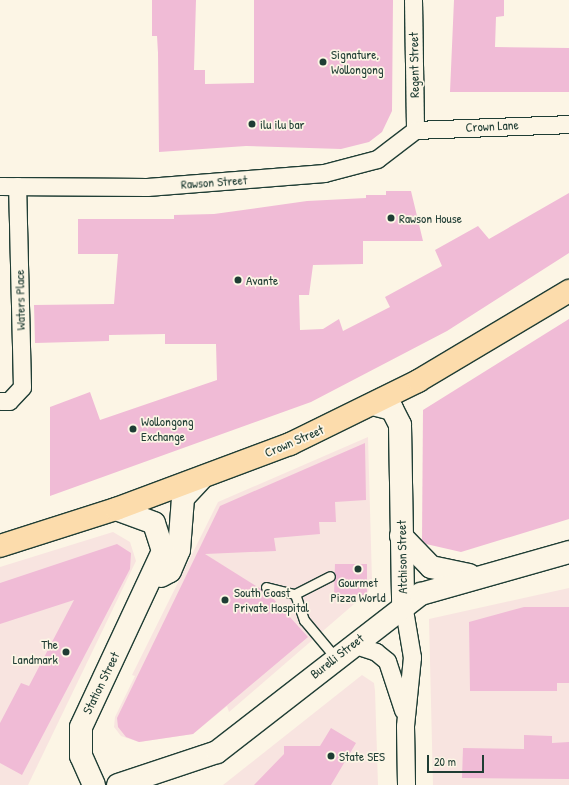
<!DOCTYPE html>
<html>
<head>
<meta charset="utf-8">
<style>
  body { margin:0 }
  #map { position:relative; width:569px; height:785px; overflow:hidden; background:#fcf5e5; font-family:"Patrick Hand",sans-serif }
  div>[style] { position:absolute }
  .built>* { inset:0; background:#f8e4e0 }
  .building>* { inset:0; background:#f0bbd6 }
  .roads { filter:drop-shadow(1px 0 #1f3d34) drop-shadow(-1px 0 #1f3d34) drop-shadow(0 1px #1f3d34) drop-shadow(0 -1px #1f3d34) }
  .lane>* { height:9px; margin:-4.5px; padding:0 4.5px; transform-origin:4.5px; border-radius:4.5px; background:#fcf5e5 }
  .street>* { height:17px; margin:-8.5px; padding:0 8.5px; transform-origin:8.5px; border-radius:8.5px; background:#fcf5e5 }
  .secondary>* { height:22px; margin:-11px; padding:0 11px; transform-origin:11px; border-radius:11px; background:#fcf5e5 }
  .primary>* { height:22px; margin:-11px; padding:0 11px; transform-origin:11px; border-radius:11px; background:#fcdcac }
  .dots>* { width:11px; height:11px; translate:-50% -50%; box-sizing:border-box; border:2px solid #fcf5e5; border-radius:50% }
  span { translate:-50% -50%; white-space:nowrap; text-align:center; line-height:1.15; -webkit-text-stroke:3.5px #fcf5e5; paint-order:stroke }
  .poi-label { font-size:13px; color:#1f3d34 }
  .left { translate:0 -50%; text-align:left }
  .right { translate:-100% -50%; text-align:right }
  .street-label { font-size:13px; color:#1f3d34 }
  .scale { position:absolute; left:427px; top:755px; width:57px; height:18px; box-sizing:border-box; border:2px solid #1f3d34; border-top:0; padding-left:5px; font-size:12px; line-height:14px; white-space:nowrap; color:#1f3d34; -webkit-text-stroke:3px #fcf5e5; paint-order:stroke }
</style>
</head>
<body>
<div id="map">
  <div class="built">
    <div style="clip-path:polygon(368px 437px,372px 581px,368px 592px,229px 712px,227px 706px,193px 734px,139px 742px,121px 736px,114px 727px,115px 717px,135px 676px,132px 675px,218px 502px)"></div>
    <div style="clip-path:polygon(113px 532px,130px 542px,136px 561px,28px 785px,0 785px,0 567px)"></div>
    <div style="clip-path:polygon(569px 588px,569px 785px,433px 785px,429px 619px)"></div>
    <div style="clip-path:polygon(362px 675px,374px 683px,375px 691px,378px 785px,223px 785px)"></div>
  </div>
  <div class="building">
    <div style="clip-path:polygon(152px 0,196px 0,194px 70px,205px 70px,205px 84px,254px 83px,254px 0,393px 0,392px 111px,382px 132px,369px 142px,341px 149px,246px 146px,159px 152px,158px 53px,157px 36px,152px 36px)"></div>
    <div style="clip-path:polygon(454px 0,504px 0,504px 16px,496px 17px,495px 47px,569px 48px,569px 92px,450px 92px)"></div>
    <div style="clip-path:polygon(386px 191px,411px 191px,423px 241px,363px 241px,363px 264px,313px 265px,309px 295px,299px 295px,300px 330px,323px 329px,339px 319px,343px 331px,390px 307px,385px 297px,442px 266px,435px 250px,478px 226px,489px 239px,569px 193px,569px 253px,447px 331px,311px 402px,50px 496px,50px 407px,90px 392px,100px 420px,217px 380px,216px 344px,165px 344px,165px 334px,109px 335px,109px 341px,35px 343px,34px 305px,114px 304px,118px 254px,78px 254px,78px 219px,174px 219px,174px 215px,214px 214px,307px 201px,366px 198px,366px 195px,386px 195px)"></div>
    <div style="clip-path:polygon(569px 319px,569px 519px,461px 552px,426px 544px,422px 540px,423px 410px)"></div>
    <div style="clip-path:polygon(365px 443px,366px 500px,335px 502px,336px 522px,319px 522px,320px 534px,274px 538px,276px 551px,205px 554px,269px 594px,308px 637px,193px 734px,139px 742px,126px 737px,118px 727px,117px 718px,220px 506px)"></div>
    <div style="clip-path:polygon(117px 544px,131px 553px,130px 569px,22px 775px,0 763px,0 723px,21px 683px,29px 686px,74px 600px,0 624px,0 583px)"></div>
    <div style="clip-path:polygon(335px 564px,367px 564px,367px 595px,334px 595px)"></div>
    <div style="clip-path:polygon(524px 607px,569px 607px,569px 683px,557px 683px,557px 691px,470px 691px,469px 622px)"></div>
    <div style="clip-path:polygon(331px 728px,356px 743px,331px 785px,254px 785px,284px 754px,284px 746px,320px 746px)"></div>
    <div style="clip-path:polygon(524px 735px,552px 736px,552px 743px,569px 742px,569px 779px,462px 778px,463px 748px,524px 749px)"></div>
  </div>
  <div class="roads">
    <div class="lane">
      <div style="left:266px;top:587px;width:30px;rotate:14deg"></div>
      <div style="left:295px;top:594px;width:28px;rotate:71deg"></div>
      <div style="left:304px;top:620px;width:48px;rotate:50deg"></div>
      <div style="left:295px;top:594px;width:39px;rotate:-27deg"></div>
    </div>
    <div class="street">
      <div style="left:413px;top:0;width:130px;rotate:89.1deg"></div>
      <div style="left:415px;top:130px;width:154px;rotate:-2.2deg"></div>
      <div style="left:0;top:186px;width:147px;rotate:0.4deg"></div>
      <div style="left:147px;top:187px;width:178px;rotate:-4.5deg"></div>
      <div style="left:324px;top:173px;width:55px;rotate:-14.8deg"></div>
      <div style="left:377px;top:159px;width:48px;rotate:-37.3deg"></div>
      <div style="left:0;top:401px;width:9px"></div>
      <div style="left:9px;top:401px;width:19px;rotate:-47deg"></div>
      <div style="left:22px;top:387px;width:201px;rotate:-91.4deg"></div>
      <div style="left:403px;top:604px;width:54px;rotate:80.4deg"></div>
      <div style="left:412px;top:657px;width:69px;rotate:95.8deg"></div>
      <div style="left:405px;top:726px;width:59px;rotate:89deg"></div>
      <div style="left:352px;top:644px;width:25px;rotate:18deg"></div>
      <div style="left:376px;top:652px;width:14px;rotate:39deg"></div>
      <div style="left:387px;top:661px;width:52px;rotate:71.9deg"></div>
    </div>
    <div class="secondary">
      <div style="left:373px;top:404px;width:20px;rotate:15deg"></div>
      <div style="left:392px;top:409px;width:18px;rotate:63deg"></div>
      <div style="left:400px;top:425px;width:179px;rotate:89deg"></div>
      <div style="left:401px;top:536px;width:43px;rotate:45.9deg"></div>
      <div style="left:431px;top:567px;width:39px;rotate:12deg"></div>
      <div style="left:161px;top:576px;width:10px;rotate:-29deg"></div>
      <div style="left:170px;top:571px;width:23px;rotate:-67deg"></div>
      <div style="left:179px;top:550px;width:52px;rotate:-85.6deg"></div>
      <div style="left:183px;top:498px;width:26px;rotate:-47deg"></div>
      <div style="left:94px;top:785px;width:32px;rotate:-114deg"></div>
      <div style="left:81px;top:756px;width:29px;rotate:-90deg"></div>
      <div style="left:81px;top:727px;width:194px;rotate:-65deg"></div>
      <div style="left:163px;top:551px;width:29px;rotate:-108deg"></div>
      <div style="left:154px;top:523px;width:40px;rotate:-159.8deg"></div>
      <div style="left:118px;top:785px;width:104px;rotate:-18.4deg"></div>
      <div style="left:217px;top:752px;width:258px;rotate:-37.8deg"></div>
      <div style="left:421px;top:594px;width:154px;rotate:-15.8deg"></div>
    </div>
    <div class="primary">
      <div style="left:0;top:546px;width:122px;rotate:-17.7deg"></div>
      <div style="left:116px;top:509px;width:186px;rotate:-20.5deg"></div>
      <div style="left:290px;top:444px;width:143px;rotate:-26.2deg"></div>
      <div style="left:418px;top:381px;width:176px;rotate:-30.8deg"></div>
    </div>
  </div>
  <div class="dots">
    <div style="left:323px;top:62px;background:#1f3d34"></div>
    <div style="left:252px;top:124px;background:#1f3d34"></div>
    <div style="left:391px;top:218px;background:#1f3d34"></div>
    <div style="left:238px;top:280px;background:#1f3d34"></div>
    <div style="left:133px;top:429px;background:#1f3d34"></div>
    <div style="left:358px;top:569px;background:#1f3d34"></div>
    <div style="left:225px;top:600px;background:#1f3d34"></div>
    <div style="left:66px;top:652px;background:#1f3d34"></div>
    <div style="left:331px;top:756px;background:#1f3d34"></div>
  </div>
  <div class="poi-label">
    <span class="left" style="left:331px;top:62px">Signature,<br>Wollongong</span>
    <span class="left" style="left:260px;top:124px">ilu ilu bar</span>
    <span class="left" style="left:399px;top:218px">Rawson House</span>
    <span class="left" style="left:246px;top:280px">Avante</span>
    <span class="left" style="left:141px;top:429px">Wollongong<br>Exchange</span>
    <span style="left:358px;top:590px">Gourmet<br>Pizza World</span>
    <span class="left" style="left:234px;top:600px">South Coast<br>Private Hospital</span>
    <span class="right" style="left:58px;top:652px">The<br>Landmark</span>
    <span class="left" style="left:339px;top:756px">State SES</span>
  </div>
  <div class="street-label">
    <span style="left:414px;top:65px;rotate:-91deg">Regent Street</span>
    <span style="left:492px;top:126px;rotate:-3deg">Crown Lane</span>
    <span style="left:214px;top:182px;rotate:-4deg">Rawson Street</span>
    <span style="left:20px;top:300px;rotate:-91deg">Waters Place</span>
    <span style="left:294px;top:441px;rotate:-23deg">Crown Street</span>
    <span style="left:402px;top:557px;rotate:-91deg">Atchison Street</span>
    <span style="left:337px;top:656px;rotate:-38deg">Burelli Street</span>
    <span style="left:101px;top:683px;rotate:-64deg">Station Street</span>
  </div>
  <div class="scale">20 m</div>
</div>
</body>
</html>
